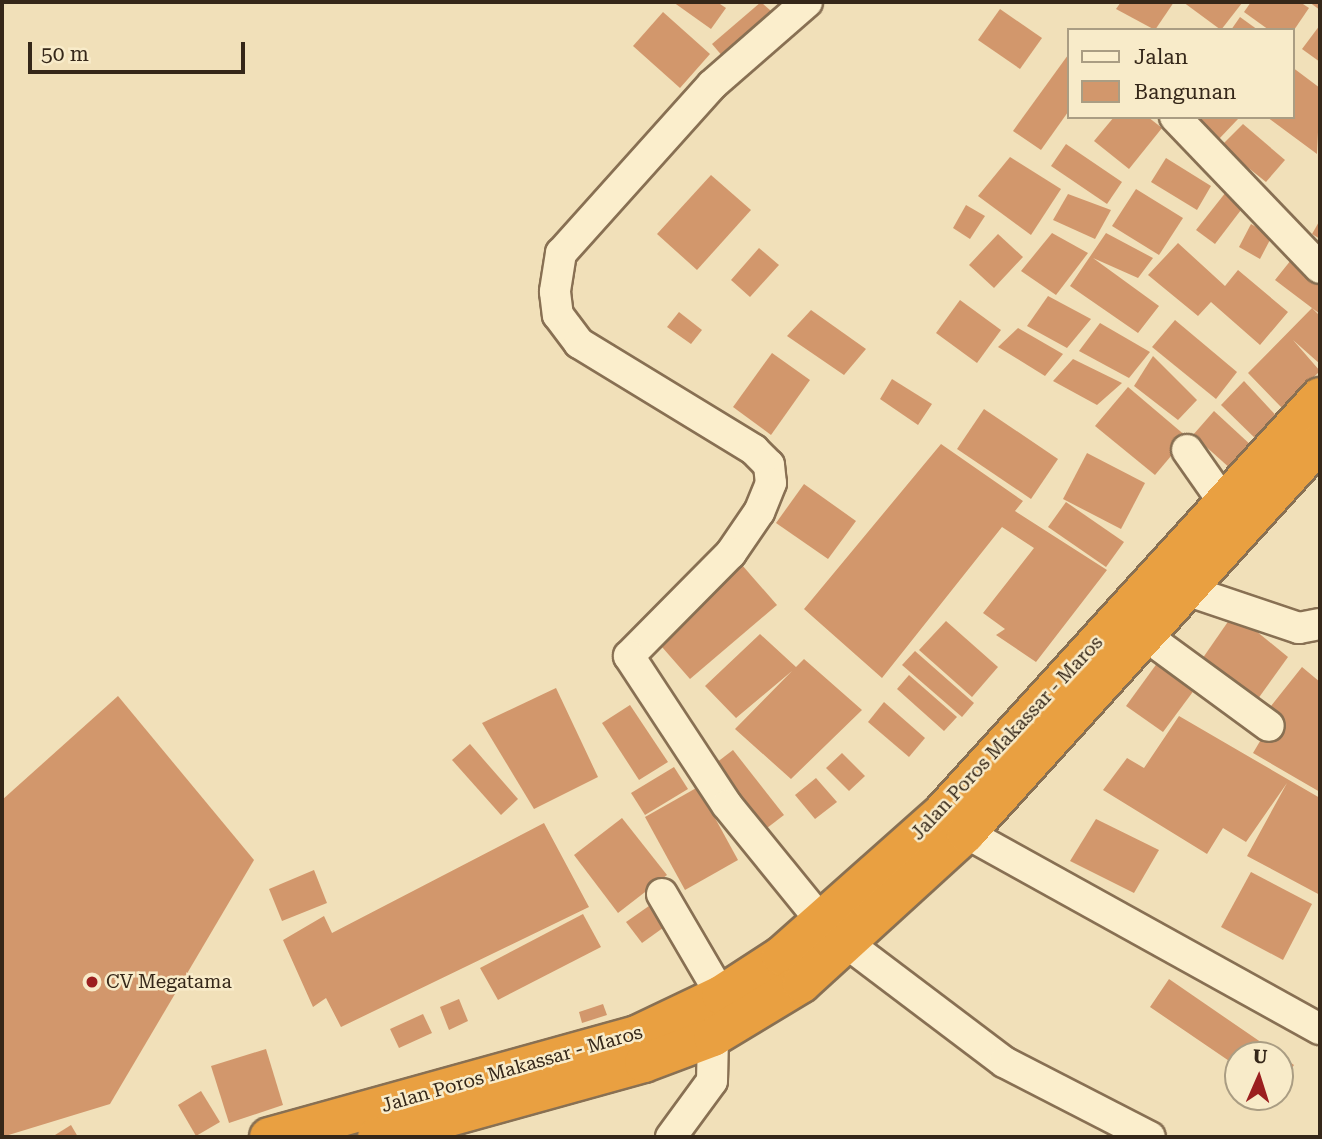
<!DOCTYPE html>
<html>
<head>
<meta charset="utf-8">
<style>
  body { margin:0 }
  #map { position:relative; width:1322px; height:1139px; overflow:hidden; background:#f1e0b9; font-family:"Roboto Serif",serif }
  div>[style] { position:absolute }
  .building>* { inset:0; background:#d2976c }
  .roads { filter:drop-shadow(2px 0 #887053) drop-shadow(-2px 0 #887053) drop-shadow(0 2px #887053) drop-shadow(0 -2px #887053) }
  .minor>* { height:30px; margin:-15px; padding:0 15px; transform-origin:15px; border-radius:15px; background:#fbeecc }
  .highway>* { height:38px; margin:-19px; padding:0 19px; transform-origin:19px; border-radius:19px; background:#e9a041 }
  .dots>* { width:19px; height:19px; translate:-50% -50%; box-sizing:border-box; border:4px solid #f8ebc9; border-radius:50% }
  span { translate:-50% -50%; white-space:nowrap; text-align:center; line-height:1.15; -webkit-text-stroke:5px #f8ebc9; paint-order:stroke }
  .street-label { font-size:19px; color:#352719 }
  .poi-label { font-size:19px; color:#352719 }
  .left { translate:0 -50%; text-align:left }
  .frame { position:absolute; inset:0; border:4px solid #352719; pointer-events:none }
  .legend { position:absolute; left:1067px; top:28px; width:228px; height:91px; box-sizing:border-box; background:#f8ebc9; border:2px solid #aa9d83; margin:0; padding:9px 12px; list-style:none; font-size:21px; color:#352719 }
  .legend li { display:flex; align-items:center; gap:14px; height:35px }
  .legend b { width:35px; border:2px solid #aa9d83 }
  .north { position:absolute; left:1224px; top:1041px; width:70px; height:70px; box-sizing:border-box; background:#f8ebc9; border:2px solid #aa9d83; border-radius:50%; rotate:3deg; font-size:19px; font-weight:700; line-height:28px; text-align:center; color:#352719 }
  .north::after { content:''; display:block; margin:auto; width:24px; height:32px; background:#9b1f1f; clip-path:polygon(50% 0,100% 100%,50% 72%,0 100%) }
  .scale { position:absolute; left:28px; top:42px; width:217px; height:32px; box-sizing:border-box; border:4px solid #352719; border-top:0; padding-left:9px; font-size:21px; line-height:24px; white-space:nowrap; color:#352719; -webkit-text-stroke:5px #f8ebc9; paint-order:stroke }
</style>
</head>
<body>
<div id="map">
  <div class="building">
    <div style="clip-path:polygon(673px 2px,717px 2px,726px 8px,711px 29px)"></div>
    <div style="clip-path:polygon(761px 2px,788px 26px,735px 71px,712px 44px)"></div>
    <div style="clip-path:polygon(1121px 2px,1174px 2px,1155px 30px,1116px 9px)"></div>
    <div style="clip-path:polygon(1183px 2px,1240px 2px,1242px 3px,1221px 30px)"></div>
    <div style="clip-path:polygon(1251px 2px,1300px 2px,1309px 8px,1294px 30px,1269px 30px,1244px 12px)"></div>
    <div style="clip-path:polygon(1309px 2px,1320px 2px,1320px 10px)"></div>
    <div style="clip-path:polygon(1000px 9px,1042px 38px,1020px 69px,978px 40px)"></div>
    <div style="clip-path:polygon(663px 12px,710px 54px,680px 88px,633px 46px)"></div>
    <div style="clip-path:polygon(1240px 17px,1258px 30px,1231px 30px)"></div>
    <div style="clip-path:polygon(1320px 25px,1320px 62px,1302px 49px)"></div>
    <div style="clip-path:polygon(1068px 55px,1068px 112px,1041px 150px,1013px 131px)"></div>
    <div style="clip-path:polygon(1292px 67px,1320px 88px,1317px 154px,1267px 117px,1292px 117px)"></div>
    <div style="clip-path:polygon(1114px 117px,1148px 117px,1162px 128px,1129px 169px,1094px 141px)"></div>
    <div style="clip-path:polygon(1197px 117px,1236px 117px,1238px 119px,1218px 140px)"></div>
    <div style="clip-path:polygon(1243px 124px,1285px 160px,1266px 182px,1221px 146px)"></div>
    <div style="clip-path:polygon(1066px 144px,1122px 182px,1107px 204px,1051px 166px)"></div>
    <div style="clip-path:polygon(1010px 157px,1061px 189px,1031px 235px,978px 196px)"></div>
    <div style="clip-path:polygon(1166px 158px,1211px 186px,1197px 210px,1151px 182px)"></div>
    <div style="clip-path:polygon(711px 175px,751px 210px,697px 270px,657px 234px)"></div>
    <div style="clip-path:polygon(1136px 189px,1183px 218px,1159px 255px,1112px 226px)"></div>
    <div style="clip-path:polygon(1226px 192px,1244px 206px,1215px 244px,1196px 230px)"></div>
    <div style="clip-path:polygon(1068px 194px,1111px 210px,1095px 239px,1053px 220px)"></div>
    <div style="clip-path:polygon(966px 205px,985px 216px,970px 239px,953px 228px)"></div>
    <div style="clip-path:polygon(1320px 220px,1320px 239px,1312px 234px)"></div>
    <div style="clip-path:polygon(1251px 224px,1272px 236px,1260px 259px,1239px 247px)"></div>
    <div style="clip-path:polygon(1052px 233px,1088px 253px,1056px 295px,1021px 271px)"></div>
    <div style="clip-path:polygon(1106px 233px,1153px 258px,1138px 278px,1093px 258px,1159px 306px,1138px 333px,1070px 286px)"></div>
    <div style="clip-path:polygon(998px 234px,1023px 257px,994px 288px,969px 265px)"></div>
    <div style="clip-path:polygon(1178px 243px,1225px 286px,1238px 270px,1288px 312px,1260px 345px,1211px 302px,1198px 316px,1148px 275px)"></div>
    <div style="clip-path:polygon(759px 248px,779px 265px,750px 297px,731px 280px)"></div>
    <div style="clip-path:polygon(1291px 260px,1320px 282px,1320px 314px,1312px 308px,1320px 316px,1320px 364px,1293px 340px,1320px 371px,1282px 408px,1248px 373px,1312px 308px,1275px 280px)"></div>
    <div style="clip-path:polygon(1048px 296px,1091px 319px,1067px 348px,1027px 326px)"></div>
    <div style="clip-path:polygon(960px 300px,1001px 330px,977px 363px,936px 333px)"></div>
    <div style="clip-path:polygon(811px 310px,866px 349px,844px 375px,787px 336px)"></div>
    <div style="clip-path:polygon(679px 312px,702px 330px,691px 344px,667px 327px)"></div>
    <div style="clip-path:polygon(1175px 320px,1237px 372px,1216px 399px,1152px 347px)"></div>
    <div style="clip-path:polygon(1100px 323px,1150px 352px,1129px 378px,1079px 351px)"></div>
    <div style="clip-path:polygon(1018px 328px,1063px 354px,1045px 376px,998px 347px)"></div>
    <div style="clip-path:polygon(772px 353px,810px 380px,771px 435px,733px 407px)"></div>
    <div style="clip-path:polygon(1153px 356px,1197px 400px,1178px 420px,1134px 386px)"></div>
    <div style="clip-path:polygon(1073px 359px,1122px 383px,1097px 405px,1053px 381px)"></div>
    <div style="clip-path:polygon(892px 379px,932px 404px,918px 425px,880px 399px)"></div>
    <div style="clip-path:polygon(1244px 381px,1281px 421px,1261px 444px,1221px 405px)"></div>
    <div style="clip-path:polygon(1128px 387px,1187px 437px,1155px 475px,1095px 426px)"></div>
    <div style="clip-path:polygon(984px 409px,1058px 459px,1031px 499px,957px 449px)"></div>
    <div style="clip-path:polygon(1214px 411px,1253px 447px,1232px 470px,1193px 435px)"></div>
    <div style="clip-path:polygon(941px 444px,1023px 501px,1015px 511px,1107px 570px,1036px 662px,996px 635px,1005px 629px,983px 613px,1034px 548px,1002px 527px,882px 678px,804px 609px)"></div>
    <div style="clip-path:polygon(1087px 453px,1145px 483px,1121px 529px,1063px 499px)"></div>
    <div style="clip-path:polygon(804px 484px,856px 521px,828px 559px,776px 523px)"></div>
    <div style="clip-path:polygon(1066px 502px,1124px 542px,1106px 567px,1048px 527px)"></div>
    <div style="clip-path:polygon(742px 565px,777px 605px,690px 679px,655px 639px)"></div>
    <div style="clip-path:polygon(1234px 613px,1288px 657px,1255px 703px,1200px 662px)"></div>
    <div style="clip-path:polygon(946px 621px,998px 667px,972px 697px,919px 650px)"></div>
    <div style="clip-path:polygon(760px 634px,796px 667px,804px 659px,862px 710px,791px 779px,735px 729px,792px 671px,736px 718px,705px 686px)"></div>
    <div style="clip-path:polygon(915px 651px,974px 703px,962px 717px,902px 665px)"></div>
    <div style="clip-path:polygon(1158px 662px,1195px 689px,1163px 732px,1126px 706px)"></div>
    <div style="clip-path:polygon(1302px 667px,1320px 682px,1320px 792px,1253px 753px,1275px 716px,1267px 711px)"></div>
    <div style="clip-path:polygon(909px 675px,957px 717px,944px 731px,897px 689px)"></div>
    <div style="clip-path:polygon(556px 688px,598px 777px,534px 809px,482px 723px)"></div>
    <div style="clip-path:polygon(118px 696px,254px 860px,110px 1104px,2px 1137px,2px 800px)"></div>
    <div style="clip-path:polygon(884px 702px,925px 738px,909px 757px,868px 722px)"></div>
    <div style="clip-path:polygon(630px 705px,668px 762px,639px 780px,602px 723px)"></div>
    <div style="clip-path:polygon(1179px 716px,1320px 798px,1320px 895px,1247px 856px,1287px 783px,1246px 842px,1223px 828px,1207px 854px,1103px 790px,1127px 758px,1144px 768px)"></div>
    <div style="clip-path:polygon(470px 744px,518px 799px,501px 815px,452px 760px)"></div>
    <div style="clip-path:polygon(733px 750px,784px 815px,767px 828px,716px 763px)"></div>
    <div style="clip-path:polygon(842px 753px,865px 776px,849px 791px,826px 768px)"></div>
    <div style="clip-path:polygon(674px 767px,688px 789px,645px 815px,631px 793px)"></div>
    <div style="clip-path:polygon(816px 778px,837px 802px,815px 819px,795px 795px)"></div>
    <div style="clip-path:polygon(698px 787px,738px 860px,685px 890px,645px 817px)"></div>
    <div style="clip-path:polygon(622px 818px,667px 875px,618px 913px,574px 855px)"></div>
    <div style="clip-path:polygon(1096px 819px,1159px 850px,1134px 893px,1070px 861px)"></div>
    <div style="clip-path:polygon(544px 823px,589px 907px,341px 1027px,326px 998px,313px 1007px,283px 940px,324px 916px,332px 933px)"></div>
    <div style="clip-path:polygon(314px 870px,327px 903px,282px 921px,269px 889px)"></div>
    <div style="clip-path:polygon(1251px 872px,1312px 904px,1283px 960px,1221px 927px)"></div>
    <div style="clip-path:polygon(659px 899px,674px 920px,642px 943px,626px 922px)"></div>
    <div style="clip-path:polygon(583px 914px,601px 947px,498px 1000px,480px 968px)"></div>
    <div style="clip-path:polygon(1169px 979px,1294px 1065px,1280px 1085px,1280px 1055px,1238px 1055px,1238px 1067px,1150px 1007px)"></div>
    <div style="clip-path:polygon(459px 999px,468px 1021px,449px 1030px,440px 1007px)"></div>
    <div style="clip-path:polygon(603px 1004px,607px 1015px,582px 1023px,579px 1012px)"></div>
    <div style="clip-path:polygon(423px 1014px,432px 1033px,399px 1048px,390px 1029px)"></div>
    <div style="clip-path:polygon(266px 1049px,283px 1105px,229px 1123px,211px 1066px)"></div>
    <div style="clip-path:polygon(201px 1091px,220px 1122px,196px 1136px,178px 1105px)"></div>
    <div style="clip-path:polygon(71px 1125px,78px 1137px,56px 1137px,55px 1135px)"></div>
  </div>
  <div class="roads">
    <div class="minor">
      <div style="left:807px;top:2px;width:126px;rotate:138.9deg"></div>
      <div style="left:712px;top:85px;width:226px;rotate:131.9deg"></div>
      <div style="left:561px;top:253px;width:39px;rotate:99deg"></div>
      <div style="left:555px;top:292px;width:23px;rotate:83deg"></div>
      <div style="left:558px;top:315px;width:35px;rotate:53deg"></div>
      <div style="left:579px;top:343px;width:205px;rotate:31.4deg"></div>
      <div style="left:754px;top:450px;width:21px;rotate:45deg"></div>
      <div style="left:769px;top:465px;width:18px;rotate:84deg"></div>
      <div style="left:771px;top:483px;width:31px;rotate:112deg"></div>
      <div style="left:759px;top:512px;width:50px;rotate:124.3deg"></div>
      <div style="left:731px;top:553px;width:145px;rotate:134.7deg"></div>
      <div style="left:629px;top:656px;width:178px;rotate:56.7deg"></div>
      <div style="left:727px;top:805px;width:151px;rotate:50.9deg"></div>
      <div style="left:1175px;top:117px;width:209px;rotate:46.2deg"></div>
      <div style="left:1187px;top:450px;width:66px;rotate:54.9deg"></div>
      <div style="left:1186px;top:590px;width:119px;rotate:18.6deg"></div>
      <div style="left:1299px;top:628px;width:21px;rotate:-11deg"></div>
      <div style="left:1146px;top:636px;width:152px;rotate:36.2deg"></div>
      <div style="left:966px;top:833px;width:405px;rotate:29deg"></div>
      <div style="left:662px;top:894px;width:117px;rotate:59.7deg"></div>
      <div style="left:848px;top:944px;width:196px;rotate:37.1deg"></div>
      <div style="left:1004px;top:1062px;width:164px;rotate:27.2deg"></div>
      <div style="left:671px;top:1137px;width:69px;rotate:-53.8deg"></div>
      <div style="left:712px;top:1081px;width:44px;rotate:-88.7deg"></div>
    </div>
    <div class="highway">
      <div style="left:269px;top:1137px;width:382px;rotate:-15.5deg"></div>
      <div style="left:637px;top:1035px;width:93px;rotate:-25.5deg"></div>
      <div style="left:721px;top:995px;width:72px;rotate:-33deg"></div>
      <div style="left:781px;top:956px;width:215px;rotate:-41.6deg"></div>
      <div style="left:942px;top:813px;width:562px;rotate:-47.74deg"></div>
      <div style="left:377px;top:1137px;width:277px;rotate:-15.5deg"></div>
      <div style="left:644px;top:1063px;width:74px;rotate:-20.6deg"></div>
      <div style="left:713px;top:1037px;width:104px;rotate:-31.2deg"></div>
      <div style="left:802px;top:983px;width:222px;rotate:-42.4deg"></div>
      <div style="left:966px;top:833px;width:527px;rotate:-47.84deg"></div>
    </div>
  </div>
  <div class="dots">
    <div style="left:92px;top:982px;background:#9b1f1f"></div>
  </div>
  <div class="street-label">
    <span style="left:1007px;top:738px;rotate:-47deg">Jalan Poros Makassar - Maros</span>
    <span style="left:512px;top:1069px;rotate:-16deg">Jalan Poros Makassar - Maros</span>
  </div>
  <div class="poi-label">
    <span class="left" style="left:106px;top:982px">CV Megatama</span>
  </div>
  <div class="frame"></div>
  <ul class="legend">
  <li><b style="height:9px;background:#fbeecc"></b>Jalan</li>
  <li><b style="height:19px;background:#d2976c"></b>Bangunan</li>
  </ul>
  <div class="north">U</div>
  <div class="scale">50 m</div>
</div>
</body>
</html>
